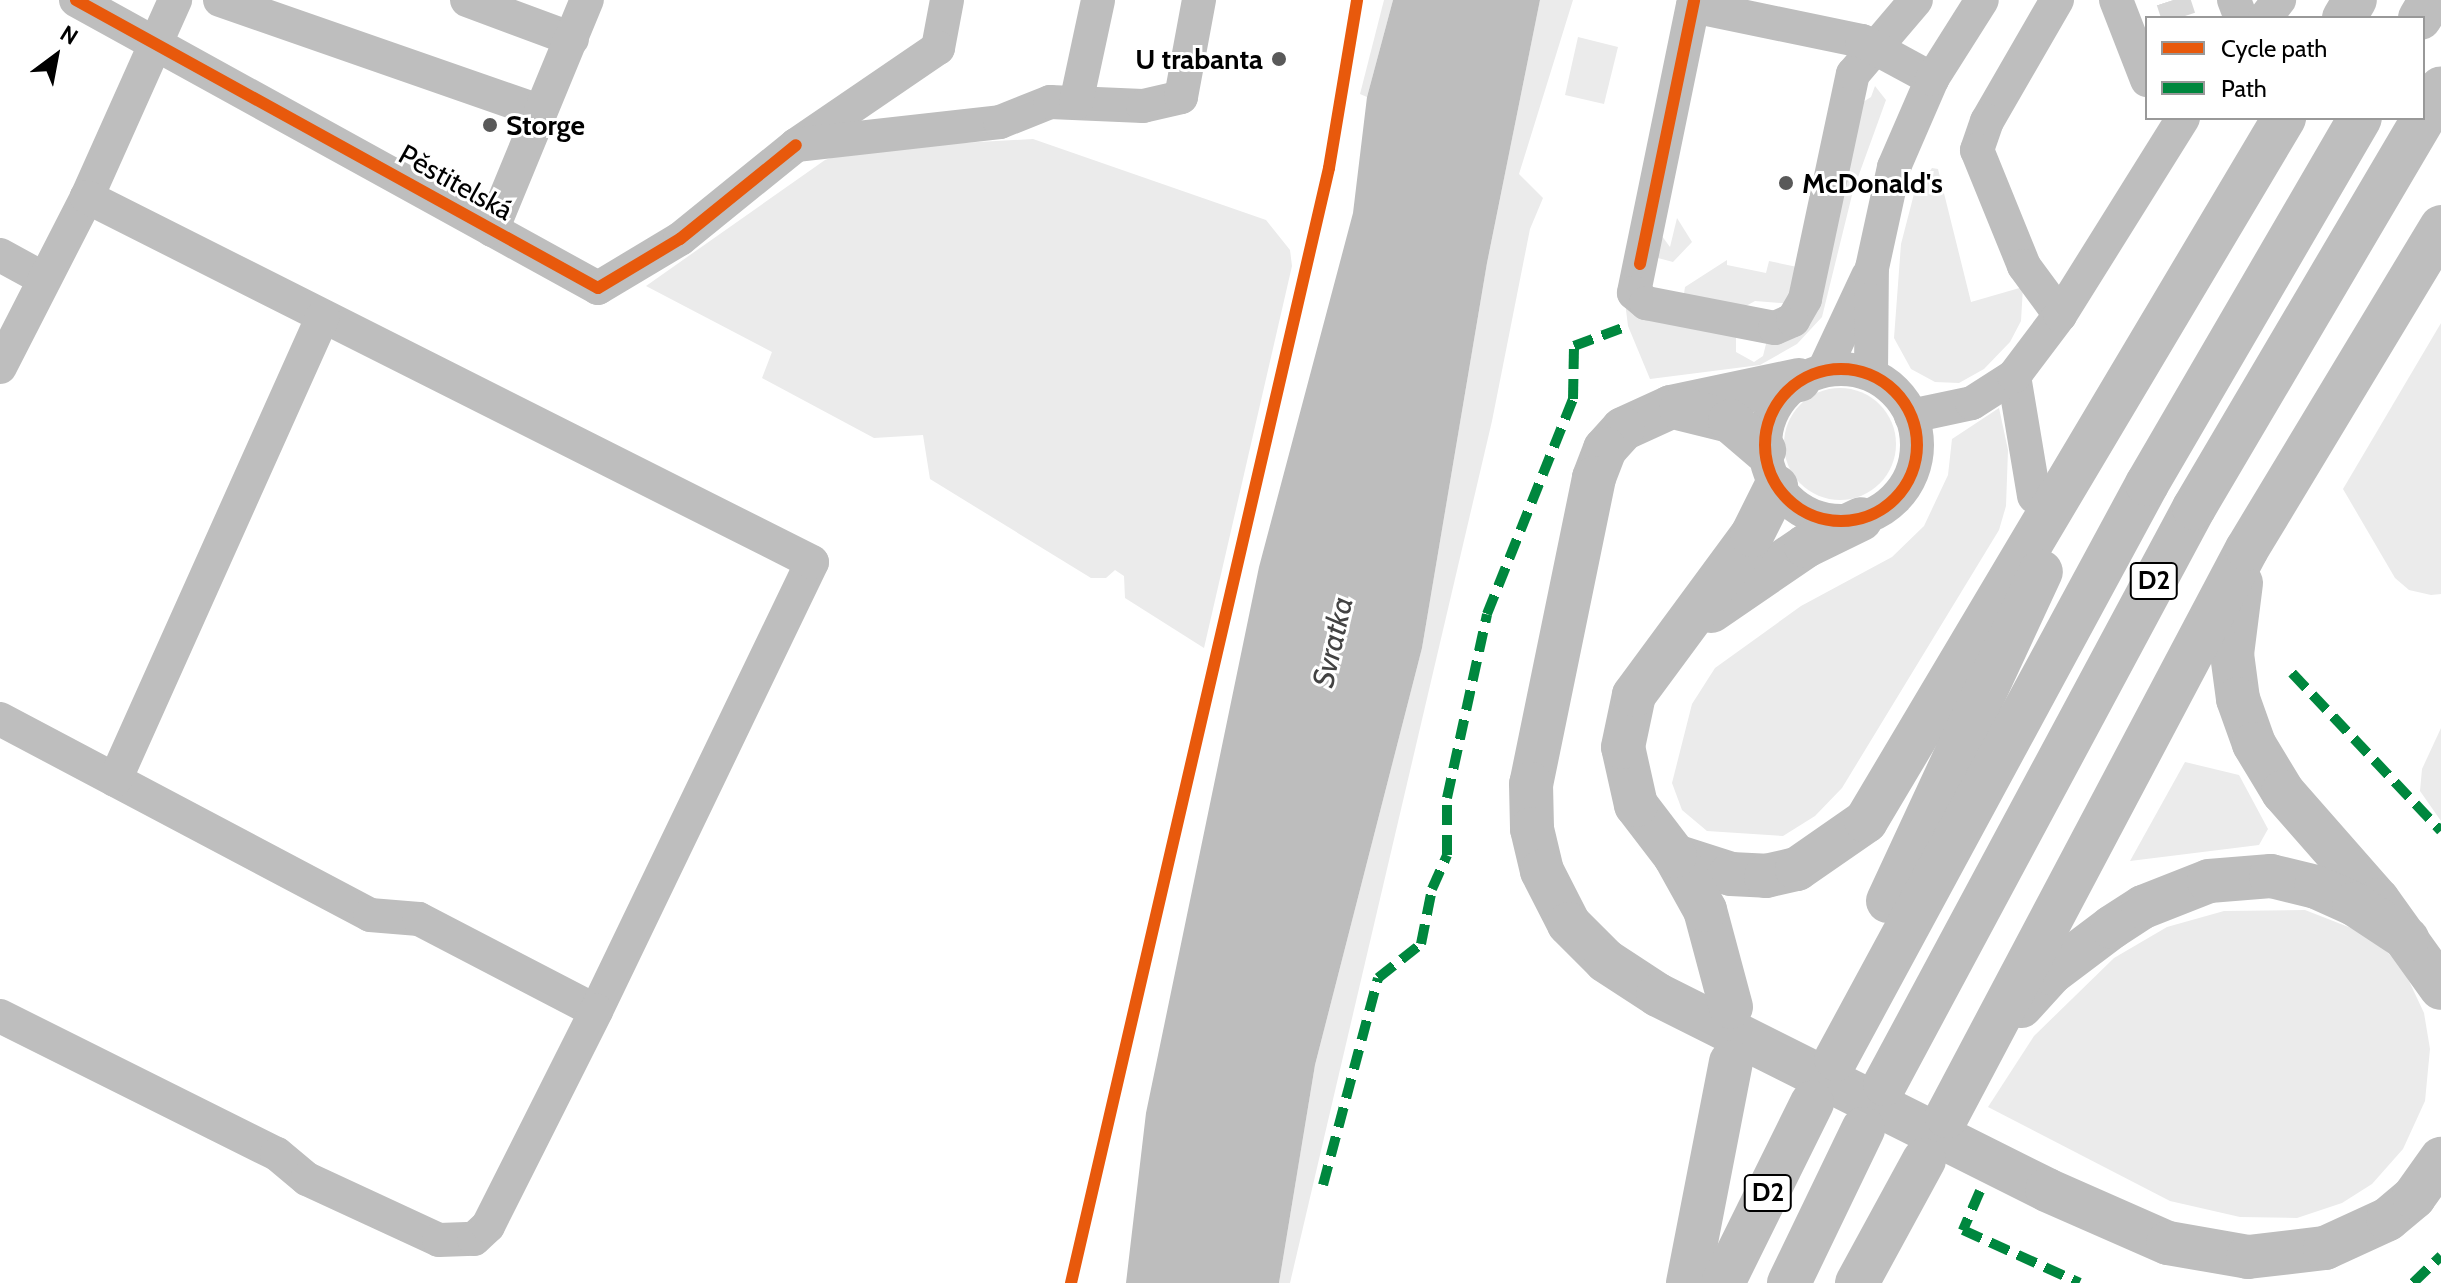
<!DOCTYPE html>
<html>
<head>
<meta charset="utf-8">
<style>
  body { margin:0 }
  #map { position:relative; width:2441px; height:1283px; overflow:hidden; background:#fff; font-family:Cabin,sans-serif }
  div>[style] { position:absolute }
  .green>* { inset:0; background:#ebebeb }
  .round { border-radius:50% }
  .water>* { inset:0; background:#bdbdbd }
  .minor-tunnel>* { height:34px; margin-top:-17px; transform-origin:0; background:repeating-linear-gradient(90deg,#d9d9d9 0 34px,transparent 0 51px) }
  .minor>* { height:34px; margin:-17px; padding:0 17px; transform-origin:17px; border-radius:17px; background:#bebebe }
  .minor>.ring { margin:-17px; padding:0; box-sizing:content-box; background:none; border:34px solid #bebebe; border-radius:50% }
  .highway>* { height:44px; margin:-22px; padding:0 22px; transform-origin:22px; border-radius:22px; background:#bebebe }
  .quiet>* { height:10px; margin-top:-5px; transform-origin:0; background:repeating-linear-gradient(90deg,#00873e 0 20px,transparent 0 30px) }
  .cycleway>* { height:12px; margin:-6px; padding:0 6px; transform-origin:6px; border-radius:6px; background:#e8590c }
  .cycleway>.ring { margin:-6px; padding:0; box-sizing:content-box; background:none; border:12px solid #e8590c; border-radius:50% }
  .dots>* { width:22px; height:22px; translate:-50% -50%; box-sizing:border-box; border:4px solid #fff; border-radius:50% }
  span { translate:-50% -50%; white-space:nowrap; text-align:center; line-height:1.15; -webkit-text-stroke:6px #fff; paint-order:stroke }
  .shield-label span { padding:2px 6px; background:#fff; border:2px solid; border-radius:6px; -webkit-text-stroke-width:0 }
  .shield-label { font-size:26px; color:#000; font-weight:700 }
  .poi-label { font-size:28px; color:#000; font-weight:700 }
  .right { translate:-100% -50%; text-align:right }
  .left { translate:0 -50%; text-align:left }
  .street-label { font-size:28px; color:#000 }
  .water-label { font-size:30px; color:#424242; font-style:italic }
  .legend { position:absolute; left:2145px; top:16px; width:280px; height:104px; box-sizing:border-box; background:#fff; border:2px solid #999; margin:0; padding:10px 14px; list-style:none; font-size:24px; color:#000 }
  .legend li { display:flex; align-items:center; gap:16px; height:40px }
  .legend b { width:40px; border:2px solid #999 }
  .north { position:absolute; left:16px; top:16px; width:80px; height:80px; -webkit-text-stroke:6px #fff; paint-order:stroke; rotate:32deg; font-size:22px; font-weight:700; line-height:32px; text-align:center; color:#000 }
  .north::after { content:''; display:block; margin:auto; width:28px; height:36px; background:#000; clip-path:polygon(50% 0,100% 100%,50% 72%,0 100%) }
</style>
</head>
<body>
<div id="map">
  <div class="green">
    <div style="clip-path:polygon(1384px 0,1393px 0,1367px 97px,1360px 94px)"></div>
    <div style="clip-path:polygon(1540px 0,1573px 0,1519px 174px,1543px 198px,1530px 229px,1492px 421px,1290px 1283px,1279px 1283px,1315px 1065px,1422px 648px,1487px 263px)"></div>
    <div style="clip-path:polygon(1578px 37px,1618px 47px,1604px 104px,1565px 95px)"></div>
    <div style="clip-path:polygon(1875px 86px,1886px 100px,1853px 191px,1822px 317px,1797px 344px,1760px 365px,1650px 379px,1628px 326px,1625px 302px,1736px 328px,1736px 352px,1754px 362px,1763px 356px,1768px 336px,1787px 336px,1863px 102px,1871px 97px)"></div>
    <div style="clip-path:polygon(1033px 139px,1266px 220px,1290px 250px,1292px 266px,1204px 648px,1125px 598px,1124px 576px,1115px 570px,1106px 578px,1091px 578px,930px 479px,923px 435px,874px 438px,762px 378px,772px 352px,646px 286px,825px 160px,857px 149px)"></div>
    <div style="clip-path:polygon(1932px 168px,1938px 169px,1971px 302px,2023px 287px,2021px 321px,2010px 342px,1984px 369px,1959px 383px,1935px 382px,1911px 369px,1894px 338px,1901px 244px,1915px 190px)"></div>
    <div style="clip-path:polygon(1677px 218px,1692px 242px,1673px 262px,1658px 258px,1653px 224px,1670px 247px)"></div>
    <div style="clip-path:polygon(1727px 260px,1727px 265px,1766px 273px,1769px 261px,1802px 268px,1794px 304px,1755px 301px,1737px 311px,1683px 300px,1685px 287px)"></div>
    <div style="clip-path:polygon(2441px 323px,2441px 594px,2431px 595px,2409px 590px,2395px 578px,2343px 489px)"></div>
    <div class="round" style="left:1784px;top:388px;width:112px;height:112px"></div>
    <div style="clip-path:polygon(1999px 408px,2008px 450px,2006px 506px,1999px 530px,1842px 788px,1815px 816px,1783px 836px,1707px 831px,1682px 810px,1672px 783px,1692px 704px,1715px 668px,1801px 606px,1892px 557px,1924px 526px,1948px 475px,1952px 439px)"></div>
    <div style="clip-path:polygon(2441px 728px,2441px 821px,2420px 791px,2422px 769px)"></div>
    <div style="clip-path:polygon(2185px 762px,2239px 775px,2268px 829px,2259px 845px,2130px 861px)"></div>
    <div style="clip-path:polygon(2305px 910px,2369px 935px,2402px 966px,2424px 1013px,2430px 1049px,2425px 1101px,2403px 1149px,2372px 1184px,2342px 1203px,2297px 1218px,2240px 1217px,2170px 1201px,1988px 1107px,2034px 1036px,2114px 958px,2167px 927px,2224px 911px)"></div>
  </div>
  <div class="water">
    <div style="clip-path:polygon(1393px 0,1540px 0,1487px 263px,1422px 648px,1315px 1065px,1279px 1283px,1126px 1283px,1146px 1113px,1259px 567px,1353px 213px,1367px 97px)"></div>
  </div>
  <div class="minor-tunnel">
    <div style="left:2173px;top:0;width:19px;rotate:72deg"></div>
  </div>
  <div class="minor">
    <div style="left:76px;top:0;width:596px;rotate:28.89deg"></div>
    <div style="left:598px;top:288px;width:96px;rotate:-30.9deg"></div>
    <div style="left:680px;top:239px;width:149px;rotate:-39deg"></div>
    <div style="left:220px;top:0;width:338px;rotate:19.2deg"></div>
    <div style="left:467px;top:0;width:112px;rotate:20.4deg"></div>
    <div style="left:947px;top:0;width:49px;rotate:100.6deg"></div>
    <div style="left:938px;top:48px;width:172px;rotate:145.7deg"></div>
    <div style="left:796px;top:145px;width:205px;rotate:-6.4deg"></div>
    <div style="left:1000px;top:122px;width:54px;rotate:-21.8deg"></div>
    <div style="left:1050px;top:102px;width:93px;rotate:2.5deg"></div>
    <div style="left:1143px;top:106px;width:39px;rotate:-13deg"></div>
    <div style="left:1181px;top:97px;width:99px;rotate:-79.5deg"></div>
    <div style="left:1694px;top:0;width:299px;rotate:101.6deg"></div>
    <div style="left:1634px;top:293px;width:16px;rotate:40deg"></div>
    <div style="left:1646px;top:303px;width:131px;rotate:11deg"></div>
    <div style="left:1775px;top:328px;width:20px;rotate:-24deg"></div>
    <div style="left:1793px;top:320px;width:24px;rotate:-60deg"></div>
    <div style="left:1805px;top:299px;width:230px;rotate:-78deg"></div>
    <div style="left:1853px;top:74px;width:97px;rotate:-49.6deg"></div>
    <div style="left:2057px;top:0;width:140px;rotate:120deg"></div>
    <div style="left:1987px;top:121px;width:31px;rotate:109deg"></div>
    <div style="left:1977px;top:150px;width:125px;rotate:67.9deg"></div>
    <div style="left:2024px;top:266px;width:61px;rotate:53.7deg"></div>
    <div style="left:2116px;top:0;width:86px;rotate:68.8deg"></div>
    <div style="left:2234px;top:0;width:19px;rotate:69deg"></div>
    <div style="left:1693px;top:6px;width:173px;rotate:11.7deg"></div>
    <div style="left:1862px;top:41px;width:80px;rotate:28.5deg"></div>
    <div style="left:2265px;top:18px;width:23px;rotate:-52deg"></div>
    <div style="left:1076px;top:103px;width:105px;rotate:-77.9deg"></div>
    <div style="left:492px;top:230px;width:249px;rotate:-67.6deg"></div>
    <div style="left:0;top:255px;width:50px;rotate:28.6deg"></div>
    <div style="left:0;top:367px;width:191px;rotate:-62.9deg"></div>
    <div style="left:87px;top:197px;width:216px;rotate:-65.9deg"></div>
    <div class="ring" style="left:1765px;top:369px;width:118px;height:118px"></div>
    <div style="left:1824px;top:370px;width:104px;rotate:-64.9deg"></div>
    <div style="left:1871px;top:374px;width:106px;rotate:-89.5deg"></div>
    <div style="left:1872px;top:268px;width:103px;rotate:-77.7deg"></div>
    <div style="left:1894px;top:167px;width:96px;rotate:-66.6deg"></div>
    <div style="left:1932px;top:79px;width:93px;rotate:-57.7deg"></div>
    <div style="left:2014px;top:376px;width:122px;rotate:80.5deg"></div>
    <div style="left:1911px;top:416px;width:62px;rotate:-12deg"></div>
    <div style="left:1972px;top:403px;width:50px;rotate:-32.7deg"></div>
    <div style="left:2014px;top:376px;width:76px;rotate:-53deg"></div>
    <div style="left:2060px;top:315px;width:232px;rotate:-58deg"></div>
    <div style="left:0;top:719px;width:419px;rotate:27.9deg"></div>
    <div style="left:370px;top:915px;width:49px;rotate:4.7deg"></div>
    <div style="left:419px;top:919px;width:199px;rotate:27.5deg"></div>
    <div style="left:596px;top:1011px;width:498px;rotate:-64.3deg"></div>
    <div style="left:812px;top:562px;width:812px;rotate:-153.28deg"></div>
    <div style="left:115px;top:780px;width:508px;rotate:-65.85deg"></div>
    <div style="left:0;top:1016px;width:309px;rotate:26.5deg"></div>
    <div style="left:277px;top:1154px;width:39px;rotate:40deg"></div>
    <div style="left:307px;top:1179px;width:145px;rotate:24.8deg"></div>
    <div style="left:439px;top:1240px;width:35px;rotate:-2deg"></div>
    <div style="left:474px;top:1239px;width:19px;rotate:-43deg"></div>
    <div style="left:488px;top:1226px;width:241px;rotate:-63.3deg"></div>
  </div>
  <div class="highway">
    <div style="left:2344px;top:18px;width:21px;rotate:-59deg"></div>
    <div style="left:2420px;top:18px;width:21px;rotate:-59deg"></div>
    <div style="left:1799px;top:380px;width:131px;rotate:168.1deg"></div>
    <div style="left:1671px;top:407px;width:53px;rotate:155.4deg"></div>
    <div style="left:1623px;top:429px;width:27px;rotate:132deg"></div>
    <div style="left:1605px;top:449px;width:31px;rotate:111deg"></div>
    <div style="left:1594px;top:478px;width:312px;rotate:101.6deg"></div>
    <div style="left:1531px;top:784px;width:45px;rotate:88.7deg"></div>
    <div style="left:1532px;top:829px;width:43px;rotate:76.6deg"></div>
    <div style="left:1542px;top:871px;width:59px;rotate:63deg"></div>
    <div style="left:1569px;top:924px;width:52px;rotate:45deg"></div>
    <div style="left:1606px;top:961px;width:62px;rotate:33.2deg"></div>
    <div style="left:1658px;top:995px;width:435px;rotate:26.6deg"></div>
    <div style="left:2047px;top:1190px;width:132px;rotate:23.7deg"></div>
    <div style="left:2168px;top:1243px;width:81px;rotate:9.9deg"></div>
    <div style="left:2248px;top:1257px;width:78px;rotate:-6.7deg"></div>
    <div style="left:2325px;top:1248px;width:69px;rotate:-24.7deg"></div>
    <div style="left:2388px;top:1219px;width:34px;rotate:-40deg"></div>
    <div style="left:2414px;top:1197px;width:47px;rotate:-54.6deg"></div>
    <div style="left:1681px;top:409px;width:50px;rotate:13.8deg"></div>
    <div style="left:1730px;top:421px;width:45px;rotate:40.5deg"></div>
    <div style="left:2241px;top:583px;width:72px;rotate:97.2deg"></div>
    <div style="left:2232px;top:654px;width:45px;rotate:82.4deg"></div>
    <div style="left:2238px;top:699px;width:48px;rotate:70.4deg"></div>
    <div style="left:2254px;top:744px;width:56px;rotate:58.9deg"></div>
    <div style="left:2283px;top:792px;width:144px;rotate:48.7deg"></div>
    <div style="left:2378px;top:900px;width:108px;rotate:54.4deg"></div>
    <div style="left:1711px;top:611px;width:115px;rotate:-34.4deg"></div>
    <div style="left:1806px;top:546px;width:61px;rotate:-26.1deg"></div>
    <div style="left:1675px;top:856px;width:59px;rotate:17.8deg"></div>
    <div style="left:1731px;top:874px;width:35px;rotate:3deg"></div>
    <div style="left:1766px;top:876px;width:32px;rotate:-13deg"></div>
    <div style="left:1797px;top:869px;width:84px;rotate:-34.8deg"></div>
    <div style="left:1866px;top:821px;width:818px;rotate:-59.26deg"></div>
    <div style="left:1888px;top:901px;width:363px;rotate:-65.1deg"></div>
    <div style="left:2021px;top:1006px;width:45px;rotate:-47.7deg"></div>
    <div style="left:2051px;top:973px;width:76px;rotate:-37deg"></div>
    <div style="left:2112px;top:927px;width:37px;rotate:-33deg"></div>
    <div style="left:2143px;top:907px;width:71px;rotate:-21.5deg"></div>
    <div style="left:2209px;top:881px;width:62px;rotate:-4.6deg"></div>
    <div style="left:2271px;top:876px;width:46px;rotate:13.7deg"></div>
    <div style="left:2316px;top:887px;width:42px;rotate:24.1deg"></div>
    <div style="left:2354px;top:904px;width:64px;rotate:33.4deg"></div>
    <div style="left:1731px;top:1007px;width:100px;rotate:-105deg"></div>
    <div style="left:1705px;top:910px;width:62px;rotate:-119.1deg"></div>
    <div style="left:1675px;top:856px;width:64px;rotate:-127.4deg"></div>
    <div style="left:1636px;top:805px;width:59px;rotate:-102.6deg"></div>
    <div style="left:1623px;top:747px;width:53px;rotate:-78.1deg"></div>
    <div style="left:1634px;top:695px;width:199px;rotate:-53.6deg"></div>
    <div style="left:1752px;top:535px;width:54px;rotate:-63.4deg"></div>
    <div style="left:1836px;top:1059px;width:654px;rotate:-61.59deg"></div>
    <div style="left:2147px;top:484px;width:423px;rotate:-59.8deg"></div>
    <div style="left:1885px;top:1084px;width:654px;rotate:-61.79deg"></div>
    <div style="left:2194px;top:508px;width:487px;rotate:-59.5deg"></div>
    <div style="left:1947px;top:1116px;width:641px;rotate:-62.12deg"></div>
    <div style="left:2247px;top:549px;width:376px;rotate:-58.9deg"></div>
    <div style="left:1688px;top:1283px;width:225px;rotate:-79deg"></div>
    <div style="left:1723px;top:1283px;width:201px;rotate:-63.7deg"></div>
    <div style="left:1789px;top:1283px;width:171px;rotate:-64.3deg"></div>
    <div style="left:1857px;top:1283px;width:140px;rotate:-61.4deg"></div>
  </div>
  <div class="quiet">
    <div style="left:2292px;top:673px;width:217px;rotate:46.7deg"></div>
    <div style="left:1323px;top:1185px;width:214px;rotate:-75.1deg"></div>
    <div style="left:1378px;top:978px;width:55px;rotate:-38.3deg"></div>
    <div style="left:1421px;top:944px;width:56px;rotate:-78.7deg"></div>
    <div style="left:1432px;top:889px;width:37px;rotate:-66deg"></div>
    <div style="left:1447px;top:855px;width:57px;rotate:-90deg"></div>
    <div style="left:1447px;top:798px;width:188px;rotate:-77.7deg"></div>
    <div style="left:1487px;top:614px;width:232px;rotate:-68.2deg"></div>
    <div style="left:1573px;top:399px;width:53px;rotate:-88.9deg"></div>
    <div style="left:1574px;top:346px;width:54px;rotate:-20.4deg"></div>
    <div style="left:1980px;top:1191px;width:43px;rotate:113.6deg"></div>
    <div style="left:1963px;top:1230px;width:128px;rotate:24.4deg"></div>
    <div style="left:2413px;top:1283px;width:39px;rotate:-44deg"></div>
  </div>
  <div class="cycleway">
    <div style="left:76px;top:0;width:596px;rotate:28.89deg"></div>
    <div style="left:598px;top:288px;width:96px;rotate:-30.9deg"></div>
    <div style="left:680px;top:239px;width:149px;rotate:-39deg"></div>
    <div style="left:1640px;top:264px;width:269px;rotate:-78.4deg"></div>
    <div class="ring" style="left:1765px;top:369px;width:140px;height:140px"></div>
    <div style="left:1071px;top:1283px;width:1144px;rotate:-76.97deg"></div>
    <div style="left:1329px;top:168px;width:170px;rotate:-80.5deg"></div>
  </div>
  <div class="dots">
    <div style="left:1279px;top:59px;background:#595959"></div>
    <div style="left:490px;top:125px;background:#595959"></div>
    <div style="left:1786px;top:183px;background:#595959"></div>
  </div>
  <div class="shield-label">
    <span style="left:2154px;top:581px">D2</span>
    <span style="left:1768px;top:1193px">D2</span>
  </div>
  <div class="poi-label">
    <span class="right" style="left:1263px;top:59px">U trabanta</span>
    <span class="left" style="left:506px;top:125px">Storge</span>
    <span class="left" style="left:1802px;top:183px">McDonald's</span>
  </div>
  <div class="street-label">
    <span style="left:456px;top:182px;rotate:29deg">Pěstitelská</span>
  </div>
  <div class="water-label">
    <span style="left:1333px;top:642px;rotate:-77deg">Svratka</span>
  </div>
  <ul class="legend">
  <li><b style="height:10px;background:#e8590c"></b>Cycle path</li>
  <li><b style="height:10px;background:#00873e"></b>Path</li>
  </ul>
  <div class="north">N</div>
</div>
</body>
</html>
